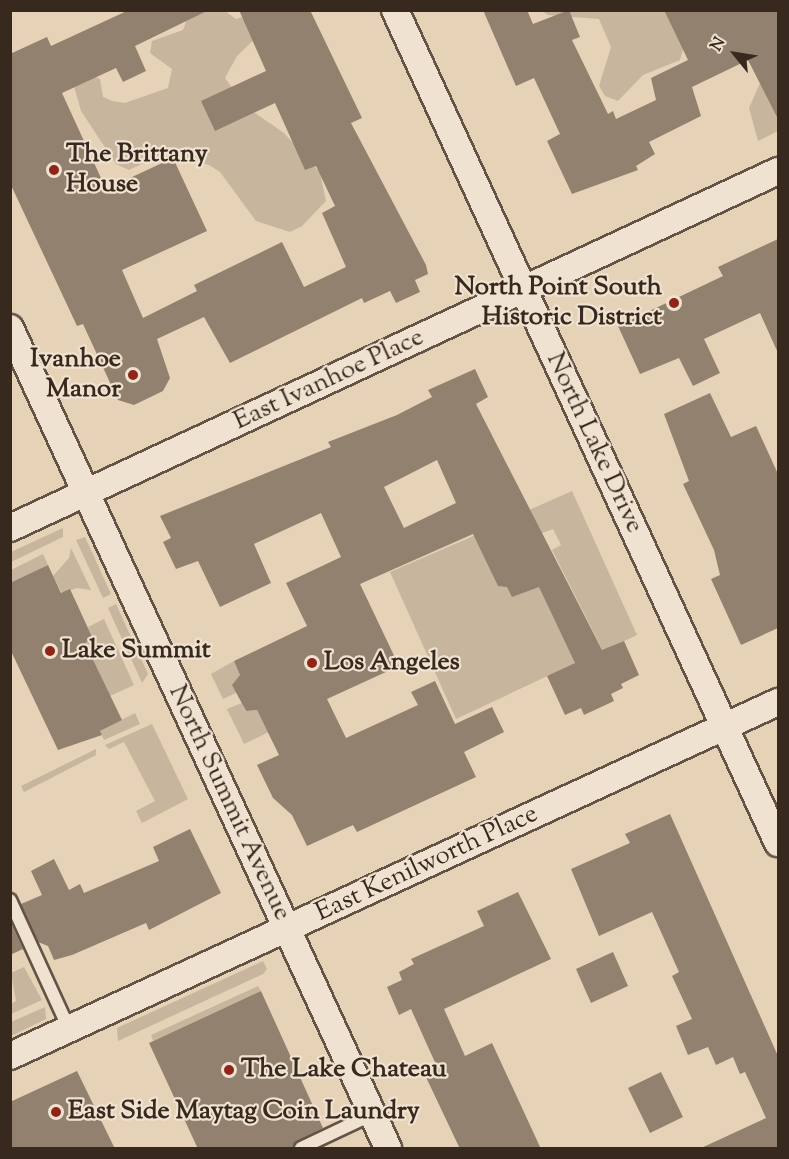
<!DOCTYPE html>
<html>
<head>
<meta charset="utf-8">
<style>
  body { margin:0 }
  #map { position:relative; width:789px; height:1159px; overflow:hidden; background:#e6d2b7; font-family:"Sorts Mill Goudy",serif }
  div>[style] { position:absolute }
  .green>* { inset:0; background:#c8b59d }
  .building>* { inset:0; background:#92816e }
  .roads { filter:drop-shadow(2px 0 #635344) drop-shadow(-2px 0 #635344) drop-shadow(0 2px #635344) drop-shadow(0 -2px #635344) }
  .service>* { height:12px; margin:-6px; padding:0 6px; transform-origin:6px; border-radius:6px; background:#efe2d0 }
  .minor>* { height:26px; margin:-13px; padding:0 13px; transform-origin:13px; border-radius:13px; background:#efe2d0 }
  .dots>* { width:16px; height:16px; translate:-50% -50%; box-sizing:border-box; border:3px solid #efe2d0; border-radius:50% }
  span { translate:-50% -50%; white-space:nowrap; text-align:center; line-height:1.15; -webkit-text-stroke:4.5px #efe2d0; paint-order:stroke }
  .poi-label { font-size:26px; color:#37291e; font-weight:700 }
  .left { translate:0 -50%; text-align:left }
  .right { translate:-100% -50%; text-align:right }
  .street-label { font-size:26px; color:#37291e }
  .frame { position:absolute; inset:0; border:12px solid #37291e; pointer-events:none }
  .north { position:absolute; left:705px; top:24px; width:60px; height:60px; -webkit-text-stroke:4px #efe2d0; paint-order:stroke; rotate:300deg; font-size:16px; font-weight:700; line-height:24px; text-align:center; color:#37291e }
  .north::after { content:''; display:block; margin:auto; width:21px; height:27px; background:#37291e; clip-path:polygon(50% 0,100% 100%,50% 72%,0 100%) }
</style>
</head>
<body>
<div id="map">
  <div class="green">
    <div style="clip-path:polygon(183px 11px,225px 11px,236px 19px,246px 16px,261px 33px,237px 56px,225px 78px,245px 106px,284px 133px,320px 173px,326px 201px,302px 226px,290px 232px,256px 221px,220px 172px,209px 165px,165px 153px,129px 170px,116px 164px,81px 111px,73px 83px,88px 74px,100px 79px,103px 97px,112px 101px,125px 103px,168px 88px,172px 69px,150px 53px,152px 41px,183px 30px,187px 19px)"></div>
    <div style="clip-path:polygon(542px 11px,676px 11px,684px 46px,680px 60px,643px 75px,618px 101px,605px 96px,599px 86px,611px 47px,599px 19px,548px 15px)"></div>
    <div style="clip-path:polygon(760px 83px,765px 93px,778px 87px,778px 131px,758px 141px,749px 108px)"></div>
    <div style="clip-path:polygon(572px 491px,637px 635px,603px 651px,552px 550px,561px 545px,553px 529px,540px 534px,529px 510px)"></div>
    <div style="clip-path:polygon(63px 528px,63px 537px,11px 562px,11px 552px)"></div>
    <div style="clip-path:polygon(478px 534px,498px 586px,550px 581px,586px 658px,456px 719px,390px 572px)"></div>
    <div style="clip-path:polygon(85px 537px,111px 594px,103px 598px,76px 540px)"></div>
    <div style="clip-path:polygon(71px 548px,91px 590px,77px 588px,62px 593px,53px 576px,69px 558px)"></div>
    <div style="clip-path:polygon(43px 554px,48px 565px,11px 583px,11px 570px)"></div>
    <div style="clip-path:polygon(116px 604px,148px 674px,142px 683px,108px 608px)"></div>
    <div style="clip-path:polygon(104px 619px,134px 685px,110px 696px,85px 643px,93px 639px,88px 627px)"></div>
    <div style="clip-path:polygon(234px 661px,240px 675px,236px 693px,223px 699px,211px 674px)"></div>
    <div style="clip-path:polygon(242px 703px,245px 711px,257px 710px,265px 726px,273px 730px,244px 744px,227px 709px)"></div>
    <div style="clip-path:polygon(135px 713px,140px 724px,104px 740px,100px 731px)"></div>
    <div style="clip-path:polygon(152px 724px,188px 799px,142px 823px,136px 811px,155px 801px,124px 742px,109px 749px,105px 745px)"></div>
    <div style="clip-path:polygon(96px 749px,96px 755px,24px 792px,21px 786px)"></div>
    <div style="clip-path:polygon(263px 961px,267px 969px,263px 974px,118px 1041px,117px 1028px)"></div>
    <div style="clip-path:polygon(24px 967px,42px 1000px,11px 1014px,11px 1004px,16px 1001px,11px 973px)"></div>
    <div style="clip-path:polygon(258px 986px,261px 991px,153px 1041px,151px 1035px)"></div>
    <div style="clip-path:polygon(45px 1007px,46px 1019px,11px 1036px,11px 1022px)"></div>
  </div>
  <div class="building">
    <div style="clip-path:polygon(129px 10px,209px 10px,135px 46px,146px 71px,123px 82px,116px 68px,62px 93px,106px 189px,173px 158px,207px 231px,122px 270px,143px 318px,197px 291px,194px 285px,282px 242px,304px 287px,346px 267px,322px 213px,335px 206px,316px 166px,305px 170px,275px 103px,215px 131px,201px 101px,266px 71px,239px 10px,310px 10px,362px 118px,351px 123px,426px 265px,428px 274px,415px 280px,420px 292px,396px 303px,390px 291px,364px 303px,362px 298px,230px 363px,204px 317px,157px 339px,170px 378px,163px 391px,134px 405px,118px 400px,83px 324px,77px 326px,10px 183px,10px 54px,47px 37px,51px 46px)"></div>
    <div style="clip-path:polygon(483px 10px,527px 10px,533px 24px,569px 10px,580px 37px,572px 40px,608px 114px,613px 111px,616px 119px,656px 100px,651px 78px,688px 60px,664px 10px,778px 10px,778px 119px,748px 60px,692px 87px,701px 116px,649px 142px,655px 154px,636px 166px,638px 170px,572px 194px,547px 141px,560px 134px,534px 78px,516px 86px)"></div>
    <div style="clip-path:polygon(778px 239px,778px 353px,760px 313px,704px 339px,720px 373px,693px 386px,679px 358px,640px 374px,618px 326px,723px 276px,718px 267px)"></div>
    <div style="clip-path:polygon(evenodd,475px 369px,488px 397px,476px 404px,602px 650px,624px 641px,639px 675px,621px 684px,623px 688px,611px 694px,614px 701px,584px 715px,581px 708px,565px 715px,547px 676px,575px 663px,539px 587px,512px 597px,507px 587px,498px 586px,473px 534px,360px 584px,399px 666px,327px 699px,346px 738px,418px 705px,411px 692px,435px 681px,455px 724px,492px 707px,504px 732px,464px 752px,476px 777px,357px 832px,353px 825px,307px 846px,292px 815px,273px 798px,257px 765px,279px 755px,257px 710px,246px 711px,232px 685px,240px 675px,234px 661px,307px 626px,286px 583px,341px 557px,321px 513px,254px 544px,271px 583px,220px 607px,198px 561px,176px 569px,163px 542px,171px 538px,160px 516px,331px 447px,328px 442px,397px 415px,432px 397px,428px 390px,475px 369px,437px 460px,456px 503px,404px 528px,384px 487px,437px 460px)"></div>
    <div style="clip-path:polygon(710px 393px,731px 437px,756px 426px,778px 474px,778px 628px,741px 645px,711px 579px,720px 575px,714px 550px,683px 484px,689px 481px,664px 414px)"></div>
    <div style="clip-path:polygon(48px 565px,61px 593px,70px 589px,93px 639px,85px 643px,122px 720px,100px 731px,102px 735px,58px 750px,10px 649px,10px 583px)"></div>
    <div style="clip-path:polygon(670px 814px,778px 1056px,778px 1149px,699px 1149px,766px 1118px,745px 1072px,740px 1074px,733px 1057px,716px 1065px,708px 1047px,688px 1055px,676px 1026px,692px 1019px,672px 976px,679px 972px,652px 912px,599px 936px,571px 869px,630px 843px,625px 834px)"></div>
    <div style="clip-path:polygon(190px 829px,221px 893px,149px 930px,146px 923px,72px 955px,54px 960px,48px 946px,38px 942px,21px 904px,42px 895px,31px 871px,54px 859px,69px 890px,80px 884px,84px 893px,159px 861px,153px 847px)"></div>
    <div style="clip-path:polygon(518px 892px,551px 959px,444px 1009px,465px 1056px,492px 1043px,541px 1149px,460px 1149px,425px 1075px,438px 1069px,424px 1038px,411px 1009px,399px 1015px,387px 987px,402px 980px,399px 972px,414px 964px,411px 959px,484px 926px,477px 911px)"></div>
    <div style="clip-path:polygon(10px 921px,23px 949px,10px 955px)"></div>
    <div style="clip-path:polygon(613px 952px,628px 986px,591px 1003px,576px 969px)"></div>
    <div style="clip-path:polygon(261px 991px,323px 1128px,297px 1141px,293px 1149px,198px 1149px,149px 1043px)"></div>
    <div style="clip-path:polygon(77px 1071px,115px 1149px,10px 1149px,10px 1102px)"></div>
    <div style="clip-path:polygon(661px 1072px,683px 1117px,650px 1133px,628px 1088px)"></div>
  </div>
  <div class="roads">
    <div class="service">
      <div style="left:10px;top:900px;width:142px;rotate:65.4deg"></div>
      <div style="left:301px;top:1148px;width:80px;rotate:-25.3deg"></div>
    </div>
    <div class="minor">
      <div style="left:395px;top:10px;width:917px;rotate:65.31deg"></div>
      <div style="left:10px;top:328px;width:903px;rotate:65.25deg"></div>
      <div style="left:10px;top:528px;width:847px;rotate:-24.93deg"></div>
      <div style="left:10px;top:1056px;width:846px;rotate:-24.75deg"></div>
    </div>
  </div>
  <div class="dots">
    <div style="left:54px;top:170px;background:#8f2418"></div>
    <div style="left:674px;top:303px;background:#8f2418"></div>
    <div style="left:133px;top:375px;background:#8f2418"></div>
    <div style="left:50px;top:651px;background:#8f2418"></div>
    <div style="left:312px;top:663px;background:#8f2418"></div>
    <div style="left:229px;top:1070px;background:#8f2418"></div>
    <div style="left:56px;top:1112px;background:#8f2418"></div>
  </div>
  <div class="poi-label">
    <span class="left" style="left:66px;top:170px">The Brittany<br>House</span>
    <span class="right" style="left:662px;top:303px">North Point South<br>Historic District</span>
    <span class="right" style="left:121px;top:375px">Ivanhoe<br>Manor</span>
    <span class="left" style="left:62px;top:651px">Lake Summit</span>
    <span class="left" style="left:324px;top:663px">Los Angeles</span>
    <span class="left" style="left:241px;top:1070px">The Lake Chateau</span>
    <span class="left" style="left:68px;top:1112px">East Side Maytag Coin Laundry</span>
  </div>
  <div class="street-label">
    <span style="left:329px;top:380px;rotate:-25deg">East Ivanhoe Place</span>
    <span style="left:594px;top:443px;rotate:65deg">North Lake Drive</span>
    <span style="left:229px;top:803px;rotate:65deg">North Summit Avenue</span>
    <span style="left:427px;top:864px;rotate:-25deg">East Kenilworth Place</span>
  </div>
  <div class="frame"></div>
  <div class="north">N</div>
</div>
</body>
</html>
